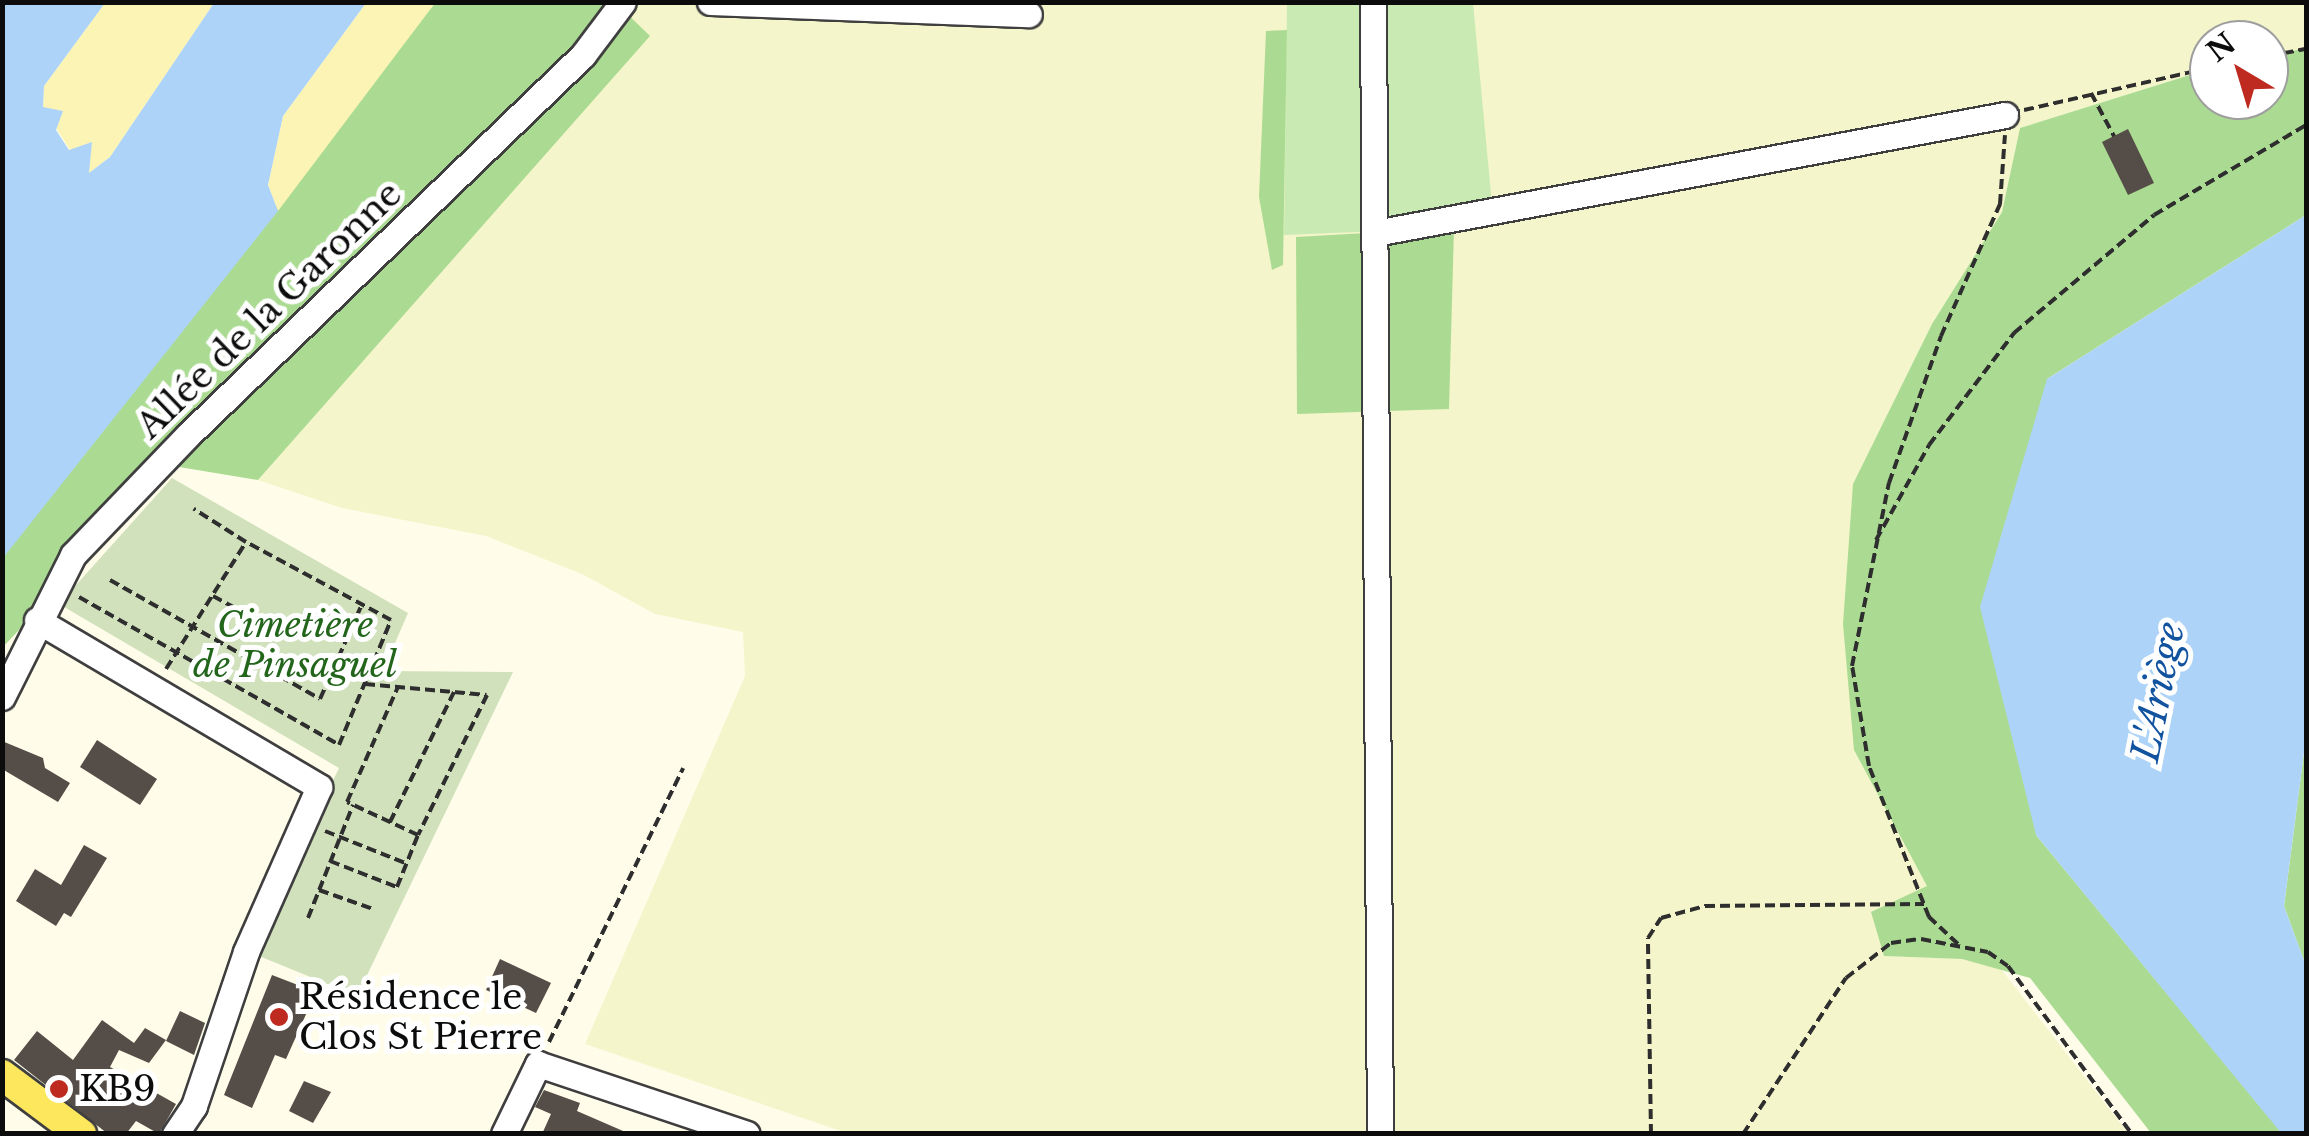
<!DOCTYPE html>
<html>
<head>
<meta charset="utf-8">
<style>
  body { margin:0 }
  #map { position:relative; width:2309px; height:1136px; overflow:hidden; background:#fffdea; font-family:"Libre Baskerville",serif }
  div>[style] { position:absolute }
  .farmland>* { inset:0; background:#f4f5ca }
  .green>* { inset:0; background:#caeab3 }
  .forest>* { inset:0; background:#abdb92 }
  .sand>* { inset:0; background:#fcf4b5 }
  .cemetery>* { inset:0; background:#d1e1bc }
  .water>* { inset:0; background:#add4f8 }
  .building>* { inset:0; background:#554e48 }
  .path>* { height:4px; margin-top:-2px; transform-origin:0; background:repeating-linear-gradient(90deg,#2e2e2e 0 10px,transparent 0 15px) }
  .roads { filter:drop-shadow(2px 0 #3f3f3f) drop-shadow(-2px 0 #3f3f3f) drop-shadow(0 2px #3f3f3f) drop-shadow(0 -2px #3f3f3f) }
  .minor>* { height:25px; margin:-12.5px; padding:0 12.5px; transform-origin:12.5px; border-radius:12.5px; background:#fff }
  .major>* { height:30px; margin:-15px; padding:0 15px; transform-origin:15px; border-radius:15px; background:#fde75d }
  .dots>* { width:28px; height:28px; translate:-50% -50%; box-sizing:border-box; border:5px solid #fff; border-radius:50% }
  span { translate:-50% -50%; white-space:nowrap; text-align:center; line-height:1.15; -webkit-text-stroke:10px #fff; paint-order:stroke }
  .street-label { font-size:35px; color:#0c0c0c }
  .park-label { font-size:35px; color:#22651b; font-style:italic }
  .poi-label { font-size:35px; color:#0c0c0c }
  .left { translate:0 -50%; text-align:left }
  .water-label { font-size:38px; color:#1253a0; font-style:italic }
  .frame { position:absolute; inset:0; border:5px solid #0c0c0c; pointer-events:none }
  .north { position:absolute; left:2189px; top:20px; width:100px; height:100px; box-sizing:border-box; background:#fff; border:2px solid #9e9e9e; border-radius:50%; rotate:322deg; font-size:28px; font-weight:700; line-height:40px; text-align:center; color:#0c0c0c }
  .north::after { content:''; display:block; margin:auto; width:35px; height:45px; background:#bf2a20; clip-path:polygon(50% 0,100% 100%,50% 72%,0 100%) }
</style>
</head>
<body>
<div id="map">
  <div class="farmland">
    <div style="clip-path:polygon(616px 3px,2306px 3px,2306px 48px,2269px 56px,2269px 40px,2209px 40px,2209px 69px,2020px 128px,2002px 212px,1932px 324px,1853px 484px,1854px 750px,1928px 886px,1884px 956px,1962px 959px,2001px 969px,2128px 1133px,847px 1133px,585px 1044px,745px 676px,743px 632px,655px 614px,582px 574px,486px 536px,342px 508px,258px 480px,649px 36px)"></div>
  </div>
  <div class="green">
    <div style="clip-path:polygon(1287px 3px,1473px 3px,1493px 215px,1454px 228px,1284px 235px)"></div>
  </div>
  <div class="forest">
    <div style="clip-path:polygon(435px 3px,616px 3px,650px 36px,258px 480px,173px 466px,3px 647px,2px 558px)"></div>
    <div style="clip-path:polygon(1287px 30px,1283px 265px,1272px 270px,1259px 197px,1266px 31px)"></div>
    <div style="clip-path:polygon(2306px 48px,2306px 215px,2047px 379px,2036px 835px,2282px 1133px,2151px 1133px,2030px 978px,1962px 959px,1884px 956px,1871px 912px,1927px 886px,1854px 750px,1843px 624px,1853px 484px,1932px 324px,2002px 212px,2020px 128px,2209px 69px,2209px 100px,2269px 100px,2269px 56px)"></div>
    <div style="clip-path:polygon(1454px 228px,1449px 409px,1297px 414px,1296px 237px)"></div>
    <div style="clip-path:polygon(2306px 737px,2306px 966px,2284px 906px)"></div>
  </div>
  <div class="sand">
    <div style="clip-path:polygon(105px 3px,214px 3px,110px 157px,88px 174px,92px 142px,70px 150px,43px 107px,44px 86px)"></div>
    <div style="clip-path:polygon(366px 3px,435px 3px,278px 211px,268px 185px,283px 116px)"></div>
  </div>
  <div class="cemetery">
    <div style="clip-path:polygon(172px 478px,408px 613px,383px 671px,513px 672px,357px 996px,249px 952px,339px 768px,59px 604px)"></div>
  </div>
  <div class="water">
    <div style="clip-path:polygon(3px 2px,105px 3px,44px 86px,43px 107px,63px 111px,56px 130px,69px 150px,92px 142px,89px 173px,110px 157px,214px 3px,366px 3px,283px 116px,268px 185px,278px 211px,3px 558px)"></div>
    <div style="clip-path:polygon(2306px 215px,2306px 737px,2284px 906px,2306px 966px,2306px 1133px,2282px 1134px,2036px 835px,1980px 607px,2047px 379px)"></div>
  </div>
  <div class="building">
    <div style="clip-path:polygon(2128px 129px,2154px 183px,2128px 195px,2102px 142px)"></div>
    <div style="clip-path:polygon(97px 740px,157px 779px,140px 805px,80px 767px)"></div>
    <div style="clip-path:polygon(2px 741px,43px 758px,45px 768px,70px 783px,58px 802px,2px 769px)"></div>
    <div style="clip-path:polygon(84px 845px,107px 858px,71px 917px,64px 913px,56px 926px,16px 901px,35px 869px,61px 885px)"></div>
    <div style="clip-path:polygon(500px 959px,551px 983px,536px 1013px,486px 990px)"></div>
    <div style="clip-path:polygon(272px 975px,316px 992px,286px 1059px,275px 1055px,252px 1108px,224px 1095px)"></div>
    <div style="clip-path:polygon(180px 1011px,205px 1023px,194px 1055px,166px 1041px)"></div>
    <div style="clip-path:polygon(102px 1020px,134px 1043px,145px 1028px,166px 1040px,149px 1063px,119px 1050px,110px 1067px,176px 1104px,159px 1134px,136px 1121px,126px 1134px,108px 1134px,14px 1060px,37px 1031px,73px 1060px)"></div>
    <div style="clip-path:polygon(304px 1081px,331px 1092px,313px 1123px,289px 1111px)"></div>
    <div style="clip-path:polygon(544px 1090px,580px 1103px,577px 1111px,630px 1134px,542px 1134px,551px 1114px,535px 1107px)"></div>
  </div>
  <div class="path">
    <div style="left:2269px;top:56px;width:38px;rotate:-11deg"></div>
    <div style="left:2091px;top:93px;width:49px;rotate:61.9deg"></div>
    <div style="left:2024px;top:110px;width:190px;rotate:-12.8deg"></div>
    <div style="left:1876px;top:540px;width:109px;rotate:-60.8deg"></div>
    <div style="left:1929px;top:445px;width:141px;rotate:-52.8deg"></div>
    <div style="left:2014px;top:333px;width:183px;rotate:-40.1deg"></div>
    <div style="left:2154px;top:215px;width:177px;rotate:-30.6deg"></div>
    <div style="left:110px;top:580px;width:241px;rotate:29.5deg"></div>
    <div style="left:320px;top:699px;width:104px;rotate:-66.1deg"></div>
    <div style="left:213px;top:596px;width:82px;rotate:28.4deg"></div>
    <div style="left:79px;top:597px;width:299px;rotate:29.6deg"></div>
    <div style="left:339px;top:745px;width:135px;rotate:-67.4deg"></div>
    <div style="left:391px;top:620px;width:165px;rotate:-151.7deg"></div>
    <div style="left:166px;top:669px;width:150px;rotate:-57.8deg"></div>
    <div style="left:246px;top:542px;width:62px;rotate:-147.6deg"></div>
    <div style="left:365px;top:684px;width:122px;rotate:5.2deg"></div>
    <div style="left:487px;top:695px;width:156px;rotate:116.2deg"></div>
    <div style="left:418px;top:835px;width:78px;rotate:-155.1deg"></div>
    <div style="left:347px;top:802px;width:126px;rotate:-66.1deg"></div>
    <div style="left:390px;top:822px;width:145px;rotate:-63.8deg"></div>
    <div style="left:325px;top:831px;width:86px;rotate:21.8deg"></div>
    <div style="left:330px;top:861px;width:72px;rotate:21.2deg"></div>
    <div style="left:397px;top:887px;width:56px;rotate:-68deg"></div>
    <div style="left:319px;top:890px;width:57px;rotate:19.4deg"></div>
    <div style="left:308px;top:918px;width:122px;rotate:-68.3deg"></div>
    <div style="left:1958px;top:944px;width:40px;rotate:-137deg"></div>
    <div style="left:1929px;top:917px;width:162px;rotate:-111.7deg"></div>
    <div style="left:1869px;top:766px;width:101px;rotate:-99.6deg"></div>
    <div style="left:1852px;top:666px;width:187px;rotate:-78.6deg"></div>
    <div style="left:1889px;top:483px;width:156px;rotate:-70.5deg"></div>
    <div style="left:1941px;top:336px;width:145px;rotate:-65.9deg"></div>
    <div style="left:2000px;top:204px;width:69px;rotate:-85.9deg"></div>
    <div style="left:549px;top:1042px;width:305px;rotate:-63.9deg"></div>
    <div style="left:1651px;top:1134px;width:196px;rotate:-90.9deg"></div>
    <div style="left:1648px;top:938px;width:24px;rotate:-57deg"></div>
    <div style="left:1661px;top:918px;width:46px;rotate:-15.3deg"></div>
    <div style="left:1705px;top:906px;width:219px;rotate:-0.5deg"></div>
    <div style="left:1743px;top:1134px;width:187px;rotate:-56.6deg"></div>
    <div style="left:1846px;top:978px;width:57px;rotate:-37.9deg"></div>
    <div style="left:1891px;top:943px;width:30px;rotate:-8deg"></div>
    <div style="left:1921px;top:939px;width:68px;rotate:11deg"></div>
    <div style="left:1988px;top:952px;width:24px;rotate:35deg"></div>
    <div style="left:2008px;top:966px;width:209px;rotate:53.6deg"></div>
  </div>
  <div class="roads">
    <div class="minor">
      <div style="left:710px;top:2px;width:319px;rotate:2.2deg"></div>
      <div style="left:1373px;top:2px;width:1132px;rotate:89.65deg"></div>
      <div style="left:1375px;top:233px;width:641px;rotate:-10.61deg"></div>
      <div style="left:37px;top:620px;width:328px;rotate:30.6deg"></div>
      <div style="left:319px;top:787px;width:180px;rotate:113.9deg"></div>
      <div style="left:246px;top:952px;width:163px;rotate:108.7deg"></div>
      <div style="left:194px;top:1106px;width:34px;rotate:124deg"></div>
      <div style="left:2px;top:697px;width:159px;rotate:-63.4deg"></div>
      <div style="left:73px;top:555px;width:165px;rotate:-46.2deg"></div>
      <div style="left:187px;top:436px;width:550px;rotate:-43.89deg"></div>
      <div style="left:583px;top:55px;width:66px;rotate:-53deg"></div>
      <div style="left:504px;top:1134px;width:78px;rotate:-64.1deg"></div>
      <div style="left:538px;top:1064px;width:220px;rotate:18.5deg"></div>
    </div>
    <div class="major">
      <div style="left:2px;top:1075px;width:99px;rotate:36.8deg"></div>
    </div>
  </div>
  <div class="dots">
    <div style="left:279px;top:1017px;background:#bf2a20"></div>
    <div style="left:59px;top:1089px;background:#bf2a20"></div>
  </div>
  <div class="street-label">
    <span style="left:269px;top:310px;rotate:-44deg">Allée de la Garonne</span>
  </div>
  <div class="park-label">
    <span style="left:295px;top:645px">Cimetière<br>de Pinsaguel</span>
  </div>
  <div class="poi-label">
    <span class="left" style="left:299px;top:1017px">Résidence le<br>Clos St Pierre</span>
    <span class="left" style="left:79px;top:1089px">KB9</span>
  </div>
  <div class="water-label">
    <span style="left:2158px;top:692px;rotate:-79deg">L'Ariège</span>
  </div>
  <div class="frame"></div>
  <div class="north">N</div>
</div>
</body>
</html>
